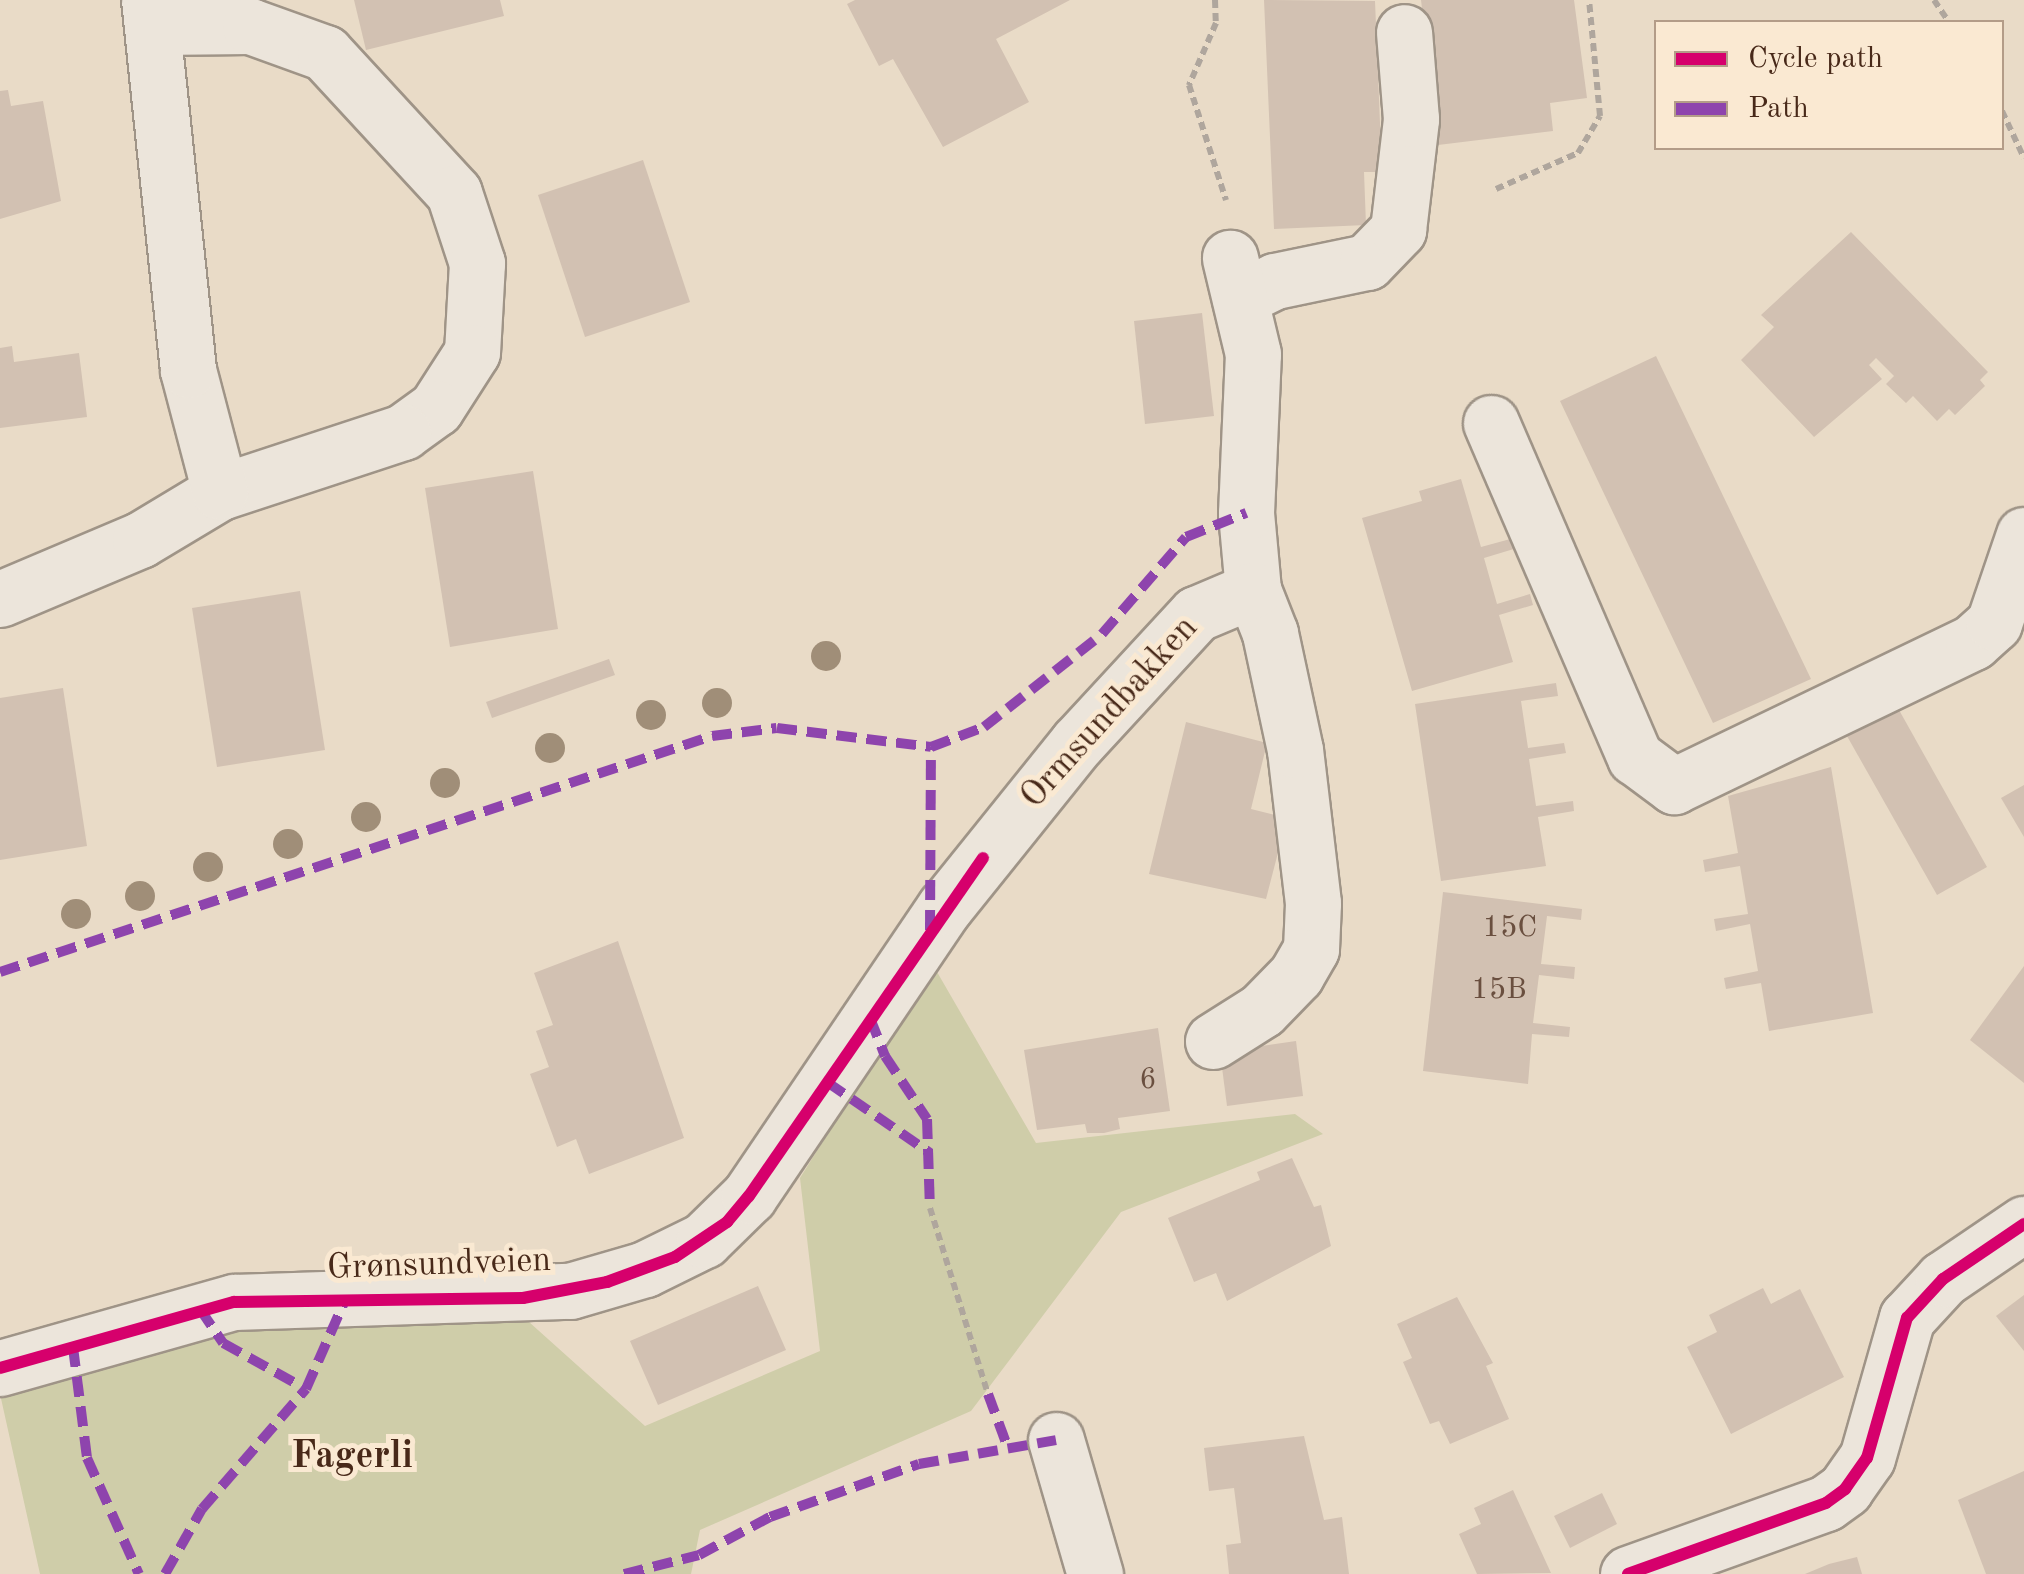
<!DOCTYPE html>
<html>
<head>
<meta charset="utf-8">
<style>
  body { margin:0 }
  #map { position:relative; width:2024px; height:1574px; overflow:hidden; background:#e9dbc7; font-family:"Old Standard TT",serif }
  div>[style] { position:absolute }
  .green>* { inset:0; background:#cfcda9 }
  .building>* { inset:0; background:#d2c1b2 }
  .path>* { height:6px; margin-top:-3px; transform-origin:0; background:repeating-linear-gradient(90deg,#afa69d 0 8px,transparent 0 13px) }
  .roads { filter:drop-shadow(2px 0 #9f9487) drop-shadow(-2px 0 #9f9487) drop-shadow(0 2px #9f9487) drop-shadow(0 -2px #9f9487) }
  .minor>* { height:55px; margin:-27.5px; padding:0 27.5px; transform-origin:27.5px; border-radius:27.5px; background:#ece5db }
  .quiet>* { height:10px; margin-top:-5px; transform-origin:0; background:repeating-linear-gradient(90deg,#8e44ad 0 20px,transparent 0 30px) }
  .cycleway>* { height:12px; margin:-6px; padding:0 6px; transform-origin:6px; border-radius:6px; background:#d6006c }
  .trees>* { width:30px; height:30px; margin:-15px; border-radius:50%; background:#a08e78 }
  span { translate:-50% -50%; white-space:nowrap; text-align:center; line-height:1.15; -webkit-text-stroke:10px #fae9d2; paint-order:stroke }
  .number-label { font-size:30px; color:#6a4f3f }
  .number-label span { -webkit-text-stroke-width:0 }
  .street-label { font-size:35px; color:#482919 }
  .neighbourhood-label { font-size:38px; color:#482919; font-weight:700 }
  .legend { position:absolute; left:1654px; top:20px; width:350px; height:130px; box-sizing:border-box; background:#fae9d2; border:2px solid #b39c88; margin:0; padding:12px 18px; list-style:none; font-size:30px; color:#482919 }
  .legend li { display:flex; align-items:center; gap:20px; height:50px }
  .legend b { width:50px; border:2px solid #b39c88 }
</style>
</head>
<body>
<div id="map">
  <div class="green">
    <div style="clip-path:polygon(933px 965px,1036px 1143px,1295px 1114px,1323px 1134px,1121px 1212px,971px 1411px,700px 1530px,691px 1574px,40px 1574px,0 1394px,167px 1333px,519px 1313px,645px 1426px,820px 1351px,800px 1178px)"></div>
  </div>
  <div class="building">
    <div style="clip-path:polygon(354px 0,500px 0,504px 16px,366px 50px)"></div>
    <div style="clip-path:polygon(855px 0,1070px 0,996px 39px,1029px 102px,943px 147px,893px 59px,879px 66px,847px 4px)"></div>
    <div style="clip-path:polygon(1264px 0,1375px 1px,1382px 172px,1364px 172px,1366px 225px,1274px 229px)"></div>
    <div style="clip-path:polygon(1421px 0,1574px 0,1587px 98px,1550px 103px,1553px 131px,1438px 145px)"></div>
    <div style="clip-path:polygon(8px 90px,11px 106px,43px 101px,61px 201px,0 219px,0 91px)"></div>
    <div style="clip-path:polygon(643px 160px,690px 302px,585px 337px,538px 195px)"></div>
    <div style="clip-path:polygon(1851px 232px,1988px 372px,1980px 380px,1985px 386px,1955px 415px,1949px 409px,1937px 421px,1913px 396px,1906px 403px,1886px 384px,1894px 376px,1876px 358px,1869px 365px,1882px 379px,1814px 437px,1741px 360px,1774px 327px,1761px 315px)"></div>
    <div style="clip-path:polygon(1202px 313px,1214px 416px,1145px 424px,1134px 321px)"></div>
    <div style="clip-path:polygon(12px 346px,14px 362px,79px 353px,87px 417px,0 428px,0 348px)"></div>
    <div style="clip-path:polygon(1656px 356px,1811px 679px,1713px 723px,1560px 401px)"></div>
    <div style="clip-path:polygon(533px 471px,558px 629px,450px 647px,425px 488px)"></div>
    <div style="clip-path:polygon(1461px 479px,1481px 547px,1514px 538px,1517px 548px,1484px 558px,1497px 604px,1530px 594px,1533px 605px,1499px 615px,1513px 662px,1412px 691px,1362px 518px,1422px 501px,1419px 491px)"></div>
    <div style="clip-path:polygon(300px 591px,325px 750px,217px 767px,192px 608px)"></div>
    <div style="clip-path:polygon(609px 659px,615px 675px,492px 718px,486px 702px)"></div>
    <div style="clip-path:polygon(1556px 683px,1558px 696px,1521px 701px,1528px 748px,1564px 743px,1566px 753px,1529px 759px,1536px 806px,1573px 801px,1574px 811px,1538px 817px,1546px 866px,1441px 881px,1415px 704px)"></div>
    <div style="clip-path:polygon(63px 688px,87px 846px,0 860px,0 698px)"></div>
    <div style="clip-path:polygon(1894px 701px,1987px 867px,1937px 895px,1843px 729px)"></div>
    <div style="clip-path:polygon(1186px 722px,1267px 743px,1251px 809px,1287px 818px,1266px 899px,1149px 874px)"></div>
    <div style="clip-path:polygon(1831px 767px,1873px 1013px,1769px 1031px,1761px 983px,1726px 989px,1724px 978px,1758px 971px,1750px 924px,1716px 931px,1714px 919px,1748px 914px,1740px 866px,1705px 872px,1703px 860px,1738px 853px,1728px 796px)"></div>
    <div style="clip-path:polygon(2024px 785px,2024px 837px,2001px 798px)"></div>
    <div style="clip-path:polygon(1443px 892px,1582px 909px,1581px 920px,1547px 916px,1541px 964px,1575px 967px,1574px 979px,1539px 975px,1533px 1023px,1570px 1027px,1569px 1037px,1532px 1034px,1528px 1084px,1423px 1071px)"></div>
    <div style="clip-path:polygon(618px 941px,684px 1138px,589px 1174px,576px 1139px,557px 1147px,530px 1074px,549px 1067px,536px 1031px,553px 1025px,534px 973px)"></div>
    <div style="clip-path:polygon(2024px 966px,2024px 1083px,1970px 1040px)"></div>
    <div style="clip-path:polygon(1158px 1028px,1170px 1111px,1118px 1118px,1120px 1129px,1104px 1133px,1087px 1133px,1085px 1124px,1037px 1130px,1024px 1050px)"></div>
    <div style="clip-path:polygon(1296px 1041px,1303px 1096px,1227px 1106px,1220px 1052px)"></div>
    <div style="clip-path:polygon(1292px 1158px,1314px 1207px,1321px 1205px,1331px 1246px,1227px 1301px,1216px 1273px,1194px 1282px,1168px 1218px,1260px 1180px,1257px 1172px)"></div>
    <div style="clip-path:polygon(758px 1286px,786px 1350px,658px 1405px,630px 1341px)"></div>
    <div style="clip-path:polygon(1763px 1288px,1771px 1304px,1800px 1289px,1844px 1377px,1731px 1434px,1687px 1347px,1717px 1332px,1709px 1315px)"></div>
    <div style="clip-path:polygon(2024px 1295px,2024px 1351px,1996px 1316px)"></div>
    <div style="clip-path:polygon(1457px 1297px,1493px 1363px,1486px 1366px,1509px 1419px,1450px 1444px,1439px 1421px,1430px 1424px,1403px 1362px,1412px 1358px,1397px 1324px)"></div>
    <div style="clip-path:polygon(1304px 1436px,1324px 1520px,1342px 1517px,1349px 1574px,1229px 1574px,1226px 1545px,1241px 1543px,1234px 1488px,1209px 1491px,1204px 1448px)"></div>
    <div style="clip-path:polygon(2024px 1471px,2024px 1574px,1986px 1574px,1958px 1500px)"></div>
    <div style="clip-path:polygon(1513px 1490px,1551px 1573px,1477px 1574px,1459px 1534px,1481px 1524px,1474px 1508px)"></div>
    <div style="clip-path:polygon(1602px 1493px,1617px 1524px,1570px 1548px,1554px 1516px)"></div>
    <div style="clip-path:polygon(1857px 1557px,1862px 1574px,1805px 1574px,1829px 1564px)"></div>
  </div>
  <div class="path">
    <div style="left:1215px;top:0;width:23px;rotate:88deg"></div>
    <div style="left:1216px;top:23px;width:68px;rotate:113.5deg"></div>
    <div style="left:1189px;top:85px;width:121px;rotate:72.2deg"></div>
    <div style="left:1934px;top:0;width:27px;rotate:56deg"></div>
    <div style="left:2002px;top:111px;width:52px;rotate:64.9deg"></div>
    <div style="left:1496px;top:189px;width:90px;rotate:-23.7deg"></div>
    <div style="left:1578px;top:153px;width:43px;rotate:-59.3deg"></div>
    <div style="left:1600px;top:116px;width:117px;rotate:-95.4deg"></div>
    <div style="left:930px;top:1208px;width:195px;rotate:72.7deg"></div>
  </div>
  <div class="roads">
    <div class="minor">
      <div style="left:154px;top:27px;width:96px;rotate:-0.6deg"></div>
      <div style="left:250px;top:26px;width:80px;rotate:19.8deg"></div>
      <div style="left:325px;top:53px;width:190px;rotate:47.3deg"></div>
      <div style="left:454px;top:193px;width:74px;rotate:71.8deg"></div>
      <div style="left:477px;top:263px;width:89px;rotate:93.2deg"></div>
      <div style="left:472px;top:352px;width:67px;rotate:122.7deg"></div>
      <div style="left:436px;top:408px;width:41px;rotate:144deg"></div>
      <div style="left:403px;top:432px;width:193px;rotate:161.8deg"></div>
      <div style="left:1240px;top:298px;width:39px;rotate:-26deg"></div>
      <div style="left:1275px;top:281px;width:94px;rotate:-11.7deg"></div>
      <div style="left:1367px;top:262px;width:45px;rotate:-45.9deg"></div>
      <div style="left:1398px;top:230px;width:112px;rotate:-83.3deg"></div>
      <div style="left:1411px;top:119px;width:87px;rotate:-94.6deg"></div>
      <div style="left:1491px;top:423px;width:364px;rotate:66.7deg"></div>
      <div style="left:1635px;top:757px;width:49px;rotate:36.6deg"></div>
      <div style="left:1674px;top:786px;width:332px;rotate:-25.7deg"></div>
      <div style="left:1973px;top:642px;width:28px;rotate:-42deg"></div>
      <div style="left:1994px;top:623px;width:93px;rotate:-71.2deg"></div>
      <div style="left:0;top:599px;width:152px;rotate:-22.9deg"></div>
      <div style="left:140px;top:540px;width:93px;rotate:-31deg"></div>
      <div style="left:220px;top:492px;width:126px;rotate:-104.7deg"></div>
      <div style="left:188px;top:370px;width:372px;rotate:-96deg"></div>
      <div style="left:1213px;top:1041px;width:58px;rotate:-32.3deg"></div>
      <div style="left:1262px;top:1010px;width:49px;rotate:-45.8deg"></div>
      <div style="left:1296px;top:975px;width:30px;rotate:-60deg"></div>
      <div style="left:1311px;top:949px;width:46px;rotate:-87.5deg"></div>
      <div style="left:1313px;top:903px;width:154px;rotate:-96.7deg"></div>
      <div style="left:1295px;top:750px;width:120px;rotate:-102.1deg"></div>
      <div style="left:1270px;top:633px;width:46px;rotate:-111.6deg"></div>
      <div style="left:1253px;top:590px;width:77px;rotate:-95.2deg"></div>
      <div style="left:1246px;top:513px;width:159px;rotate:-87.5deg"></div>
      <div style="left:1253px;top:354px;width:99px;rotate:-103.5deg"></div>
      <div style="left:0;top:1368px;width:243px;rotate:-15.8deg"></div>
      <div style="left:234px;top:1302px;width:336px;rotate:-1.9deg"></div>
      <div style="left:570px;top:1291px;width:78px;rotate:-16.3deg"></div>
      <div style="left:645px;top:1269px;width:66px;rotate:-26.2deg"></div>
      <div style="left:704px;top:1240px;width:63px;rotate:-44.4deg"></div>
      <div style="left:749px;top:1196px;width:349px;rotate:-55.9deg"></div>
      <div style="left:945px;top:907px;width:211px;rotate:-51.2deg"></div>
      <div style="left:1077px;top:743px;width:176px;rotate:-47.3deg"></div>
      <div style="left:1196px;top:614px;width:62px;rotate:-22.8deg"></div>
      <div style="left:1056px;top:1440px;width:140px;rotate:73.8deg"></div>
      <div style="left:1628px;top:1574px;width:210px;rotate:-19.7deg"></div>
      <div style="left:1826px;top:1503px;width:24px;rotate:-36deg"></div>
      <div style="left:1845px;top:1489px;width:38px;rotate:-55deg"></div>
      <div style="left:1867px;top:1458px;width:146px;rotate:-74.1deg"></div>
      <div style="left:1907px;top:1318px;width:53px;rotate:-47.3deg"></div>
      <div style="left:1943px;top:1279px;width:98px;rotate:-34.2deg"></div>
    </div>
  </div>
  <div class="quiet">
    <div style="left:930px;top:930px;width:183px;rotate:-89.7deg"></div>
    <div style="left:0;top:972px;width:750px;rotate:-18.34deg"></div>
    <div style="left:712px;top:736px;width:65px;rotate:-7deg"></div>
    <div style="left:777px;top:728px;width:155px;rotate:7deg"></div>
    <div style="left:931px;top:747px;width:57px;rotate:-20.7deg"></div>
    <div style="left:984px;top:727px;width:150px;rotate:-38.2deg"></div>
    <div style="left:1102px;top:634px;width:128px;rotate:-49.1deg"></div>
    <div style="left:1186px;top:537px;width:65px;rotate:-21.8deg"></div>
    <div style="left:870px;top:1018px;width:41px;rotate:68.5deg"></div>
    <div style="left:885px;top:1056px;width:76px;rotate:56.3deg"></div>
    <div style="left:927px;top:1119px;width:89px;rotate:88.1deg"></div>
    <div style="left:827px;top:1082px;width:125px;rotate:34.6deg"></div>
    <div style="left:200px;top:1309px;width:41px;rotate:55.9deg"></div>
    <div style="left:223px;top:1343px;width:95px;rotate:29deg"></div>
    <div style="left:73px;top:1347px;width:112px;rotate:82.8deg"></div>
    <div style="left:87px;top:1458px;width:127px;rotate:65.9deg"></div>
    <div style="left:988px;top:1394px;width:58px;rotate:69.7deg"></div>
    <div style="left:165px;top:1574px;width:75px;rotate:-60.4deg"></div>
    <div style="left:202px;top:1509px;width:159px;rotate:-49.1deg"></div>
    <div style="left:306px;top:1389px;width:97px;rotate:-66.3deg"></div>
    <div style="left:624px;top:1574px;width:77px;rotate:-14.2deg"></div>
    <div style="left:699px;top:1555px;width:81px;rotate:-28.2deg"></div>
    <div style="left:770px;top:1517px;width:158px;rotate:-19.6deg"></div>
    <div style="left:919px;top:1464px;width:139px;rotate:-9.9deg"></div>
  </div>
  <div class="cycleway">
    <div style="left:0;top:1368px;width:243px;rotate:-15.8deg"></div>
    <div style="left:234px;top:1302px;width:289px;rotate:-0.8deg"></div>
    <div style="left:523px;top:1298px;width:86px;rotate:-10.8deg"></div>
    <div style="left:607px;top:1282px;width:72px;rotate:-20.2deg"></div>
    <div style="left:675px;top:1257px;width:63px;rotate:-33.9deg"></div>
    <div style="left:727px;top:1222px;width:34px;rotate:-50deg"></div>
    <div style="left:749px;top:1196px;width:411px;rotate:-55.3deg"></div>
    <div style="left:1628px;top:1574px;width:210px;rotate:-19.7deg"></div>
    <div style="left:1826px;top:1503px;width:24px;rotate:-36deg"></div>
    <div style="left:1845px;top:1489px;width:38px;rotate:-55deg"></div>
    <div style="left:1867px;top:1458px;width:146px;rotate:-74.1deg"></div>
    <div style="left:1907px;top:1318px;width:53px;rotate:-47.3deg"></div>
    <div style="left:1943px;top:1279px;width:98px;rotate:-34.2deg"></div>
  </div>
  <div class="trees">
    <div style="left:826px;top:656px"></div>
    <div style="left:717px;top:703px"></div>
    <div style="left:651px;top:715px"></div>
    <div style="left:550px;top:748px"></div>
    <div style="left:445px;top:783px"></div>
    <div style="left:366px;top:817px"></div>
    <div style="left:288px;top:844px"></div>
    <div style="left:208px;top:867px"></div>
    <div style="left:140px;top:896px"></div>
    <div style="left:76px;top:914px"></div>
  </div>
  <div class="number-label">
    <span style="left:1510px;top:928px">15C</span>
    <span style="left:1499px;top:990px">15B</span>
    <span style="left:1148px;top:1080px">6</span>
  </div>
  <div class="street-label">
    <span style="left:1110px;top:713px;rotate:-48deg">Ormsundbakken</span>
    <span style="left:439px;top:1265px;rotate:-2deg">Grønsundveien</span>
  </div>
  <div class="neighbourhood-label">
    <span style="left:352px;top:1458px">Fagerli</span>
  </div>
  <ul class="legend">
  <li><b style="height:12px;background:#d6006c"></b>Cycle path</li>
  <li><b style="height:12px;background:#8e44ad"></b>Path</li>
  </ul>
</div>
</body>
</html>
